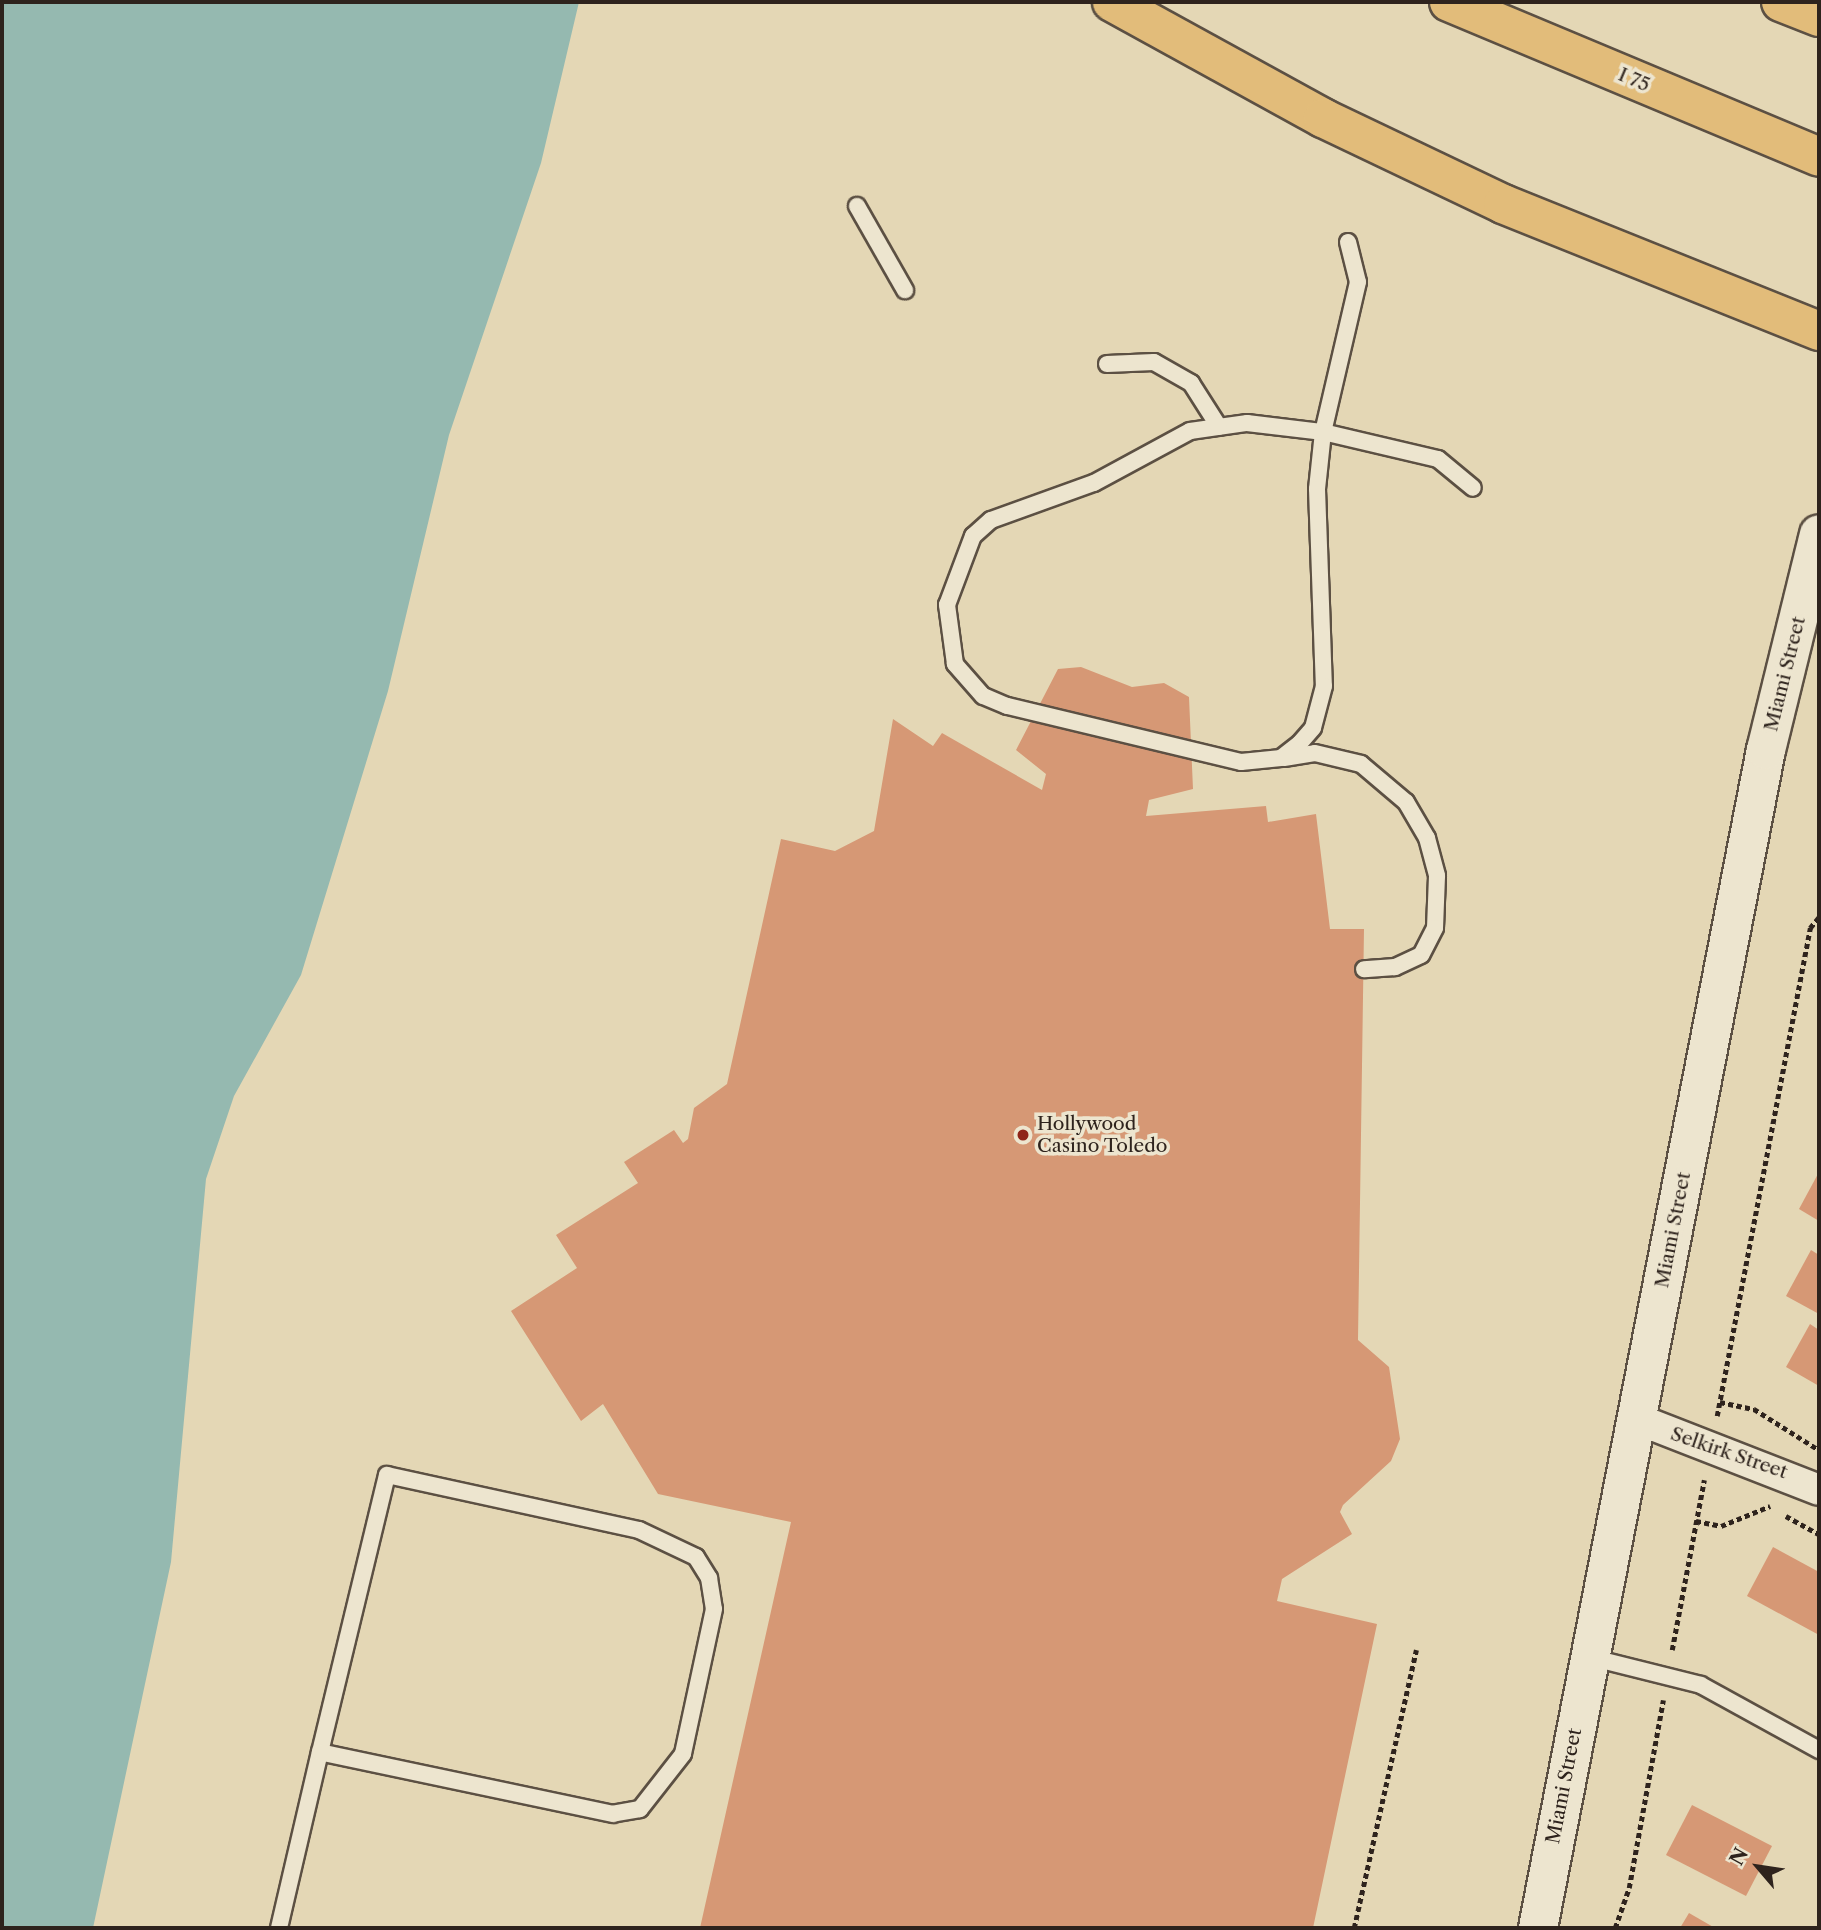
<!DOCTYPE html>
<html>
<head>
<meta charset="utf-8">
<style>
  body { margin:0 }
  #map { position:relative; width:1821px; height:1930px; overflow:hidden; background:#e4d7b5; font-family:"Libre Caslon Text",serif }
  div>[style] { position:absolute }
  .water>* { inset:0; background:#95b9b0 }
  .building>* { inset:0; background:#d69875 }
  .path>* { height:4.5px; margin-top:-2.25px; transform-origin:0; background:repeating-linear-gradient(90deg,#2e231d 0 5px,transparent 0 8.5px) }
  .roads { filter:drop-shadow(2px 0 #5c5043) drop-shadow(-2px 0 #5c5043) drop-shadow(0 2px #5c5043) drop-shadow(0 -2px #5c5043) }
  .service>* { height:16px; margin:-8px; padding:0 8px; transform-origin:8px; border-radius:8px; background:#ede5cf }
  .minor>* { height:30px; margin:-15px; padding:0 15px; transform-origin:15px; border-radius:15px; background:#ede5cf }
  .secondary>* { height:38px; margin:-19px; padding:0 19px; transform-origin:19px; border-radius:19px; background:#ede5cf }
  .motorway>* { height:38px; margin:-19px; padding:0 19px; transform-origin:19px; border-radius:19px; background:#e2bc7a }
  .dots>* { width:19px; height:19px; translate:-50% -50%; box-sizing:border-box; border:4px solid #ede5cf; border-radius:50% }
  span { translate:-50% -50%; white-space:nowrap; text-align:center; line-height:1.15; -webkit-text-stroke:7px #ede5cf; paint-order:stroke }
  .street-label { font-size:19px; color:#2e231d }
  .poi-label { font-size:19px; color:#2e231d }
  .left { translate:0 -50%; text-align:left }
  .frame { position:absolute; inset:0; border:4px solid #2e231d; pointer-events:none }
  .north { position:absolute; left:1723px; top:1832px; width:70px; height:70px; -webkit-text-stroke:5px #ede5cf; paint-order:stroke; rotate:299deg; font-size:19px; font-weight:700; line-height:28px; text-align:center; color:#2e231d }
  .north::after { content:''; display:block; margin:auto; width:24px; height:32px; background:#2e231d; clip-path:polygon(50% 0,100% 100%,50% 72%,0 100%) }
</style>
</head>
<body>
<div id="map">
  <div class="water">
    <div style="clip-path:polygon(2px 2px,579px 2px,541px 163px,449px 435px,388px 691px,301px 975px,234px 1096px,206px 1179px,171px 1562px,93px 1928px,2px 1928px)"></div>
  </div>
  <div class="building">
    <div style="clip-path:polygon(1081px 667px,1132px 687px,1164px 683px,1189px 697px,1193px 789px,1149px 800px,1146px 816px,1266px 806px,1268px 822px,1316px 814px,1330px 929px,1364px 929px,1358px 1340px,1389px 1367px,1400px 1439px,1391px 1461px,1343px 1505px,1340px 1512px,1352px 1534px,1282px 1579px,1277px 1601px,1377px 1624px,1313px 1928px,700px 1928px,791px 1522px,658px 1494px,603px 1404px,581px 1421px,511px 1311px,577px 1268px,556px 1235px,638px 1183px,624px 1162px,674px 1130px,683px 1143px,688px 1139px,694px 1108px,727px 1084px,781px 839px,835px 851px,874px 831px,893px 719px,933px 746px,942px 733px,1042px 790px,1046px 774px,1016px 750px,1058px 669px)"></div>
    <div style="clip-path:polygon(1819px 1172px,1819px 1221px,1799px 1209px)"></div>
    <div style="clip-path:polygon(1811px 1250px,1819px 1255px,1819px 1314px,1786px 1296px)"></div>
    <div style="clip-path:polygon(1810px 1324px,1819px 1330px,1819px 1386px,1786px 1367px)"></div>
    <div style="clip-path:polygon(1773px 1547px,1819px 1572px,1819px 1635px,1747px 1596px)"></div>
    <div style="clip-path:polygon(1692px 1805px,1772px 1846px,1746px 1896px,1666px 1855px)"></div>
    <div style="clip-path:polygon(1689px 1913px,1715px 1928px,1680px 1928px)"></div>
  </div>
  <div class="path">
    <div style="left:1720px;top:1402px;width:35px;rotate:12deg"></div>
    <div style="left:1754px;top:1409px;width:77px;rotate:32.2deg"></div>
    <div style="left:1717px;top:1416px;width:497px;rotate:-79.2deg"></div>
    <div style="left:1810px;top:928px;width:14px;rotate:-51deg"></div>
    <div style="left:1786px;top:1516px;width:38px;rotate:29deg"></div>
    <div style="left:1696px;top:1521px;width:25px;rotate:11deg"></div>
    <div style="left:1721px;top:1526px;width:53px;rotate:-22.2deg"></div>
    <div style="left:1672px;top:1650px;width:173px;rotate:-79.3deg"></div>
    <div style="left:1354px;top:1928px;width:285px;rotate:-77.4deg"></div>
    <div style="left:1615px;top:1928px;width:42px;rotate:-70.7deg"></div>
    <div style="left:1629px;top:1888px;width:191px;rotate:-79.7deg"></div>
  </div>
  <div class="roads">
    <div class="service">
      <div style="left:857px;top:206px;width:97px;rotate:60.3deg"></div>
      <div style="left:1348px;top:242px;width:41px;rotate:76deg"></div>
      <div style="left:1358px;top:282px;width:154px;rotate:103.1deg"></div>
      <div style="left:1323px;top:432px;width:57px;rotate:96deg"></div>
      <div style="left:1317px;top:489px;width:197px;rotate:88deg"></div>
      <div style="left:1324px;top:686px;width:43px;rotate:104.7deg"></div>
      <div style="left:1313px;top:728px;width:20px;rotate:131deg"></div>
      <div style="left:1300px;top:743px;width:24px;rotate:142deg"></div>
      <div style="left:1281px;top:758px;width:40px;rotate:174.3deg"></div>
      <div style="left:1241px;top:762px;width:241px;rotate:-166.5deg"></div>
      <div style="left:1007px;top:706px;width:26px;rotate:-157deg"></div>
      <div style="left:983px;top:696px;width:43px;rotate:-131.2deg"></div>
      <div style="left:955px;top:664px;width:60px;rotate:-97.7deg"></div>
      <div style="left:947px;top:605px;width:74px;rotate:-69.4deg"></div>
      <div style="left:973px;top:536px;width:24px;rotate:-42deg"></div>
      <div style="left:991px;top:520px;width:109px;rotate:-19.8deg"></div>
      <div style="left:1094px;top:483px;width:109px;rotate:-28.4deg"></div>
      <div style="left:1190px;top:431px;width:58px;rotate:-8deg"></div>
      <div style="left:1247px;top:423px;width:77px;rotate:6.8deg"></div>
      <div style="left:1323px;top:432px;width:118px;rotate:13.2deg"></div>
      <div style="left:1438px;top:459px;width:45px;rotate:39.6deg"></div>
      <div style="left:1107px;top:364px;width:47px;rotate:-2.4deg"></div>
      <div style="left:1154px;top:362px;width:43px;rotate:29.6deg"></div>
      <div style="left:1191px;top:383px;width:52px;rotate:57.5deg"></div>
      <div style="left:1284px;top:758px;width:31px;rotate:-9deg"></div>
      <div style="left:1315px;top:753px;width:47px;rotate:13.4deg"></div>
      <div style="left:1361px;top:764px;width:59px;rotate:40.2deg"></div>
      <div style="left:1406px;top:802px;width:42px;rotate:59.7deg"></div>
      <div style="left:1427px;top:838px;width:39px;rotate:75deg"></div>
      <div style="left:1437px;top:876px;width:52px;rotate:92.2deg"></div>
      <div style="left:1435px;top:928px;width:30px;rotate:117deg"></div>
      <div style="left:1421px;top:955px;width:29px;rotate:155deg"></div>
      <div style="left:1395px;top:967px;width:31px;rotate:176deg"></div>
      <div style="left:1589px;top:1657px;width:115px;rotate:14deg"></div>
      <div style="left:1701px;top:1685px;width:135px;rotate:28.8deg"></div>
      <div style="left:279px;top:1928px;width:181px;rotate:-76.9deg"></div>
      <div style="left:320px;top:1752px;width:285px;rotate:-76.4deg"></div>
      <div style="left:387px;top:1475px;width:258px;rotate:12.3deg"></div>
      <div style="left:639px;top:1530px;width:63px;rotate:25.3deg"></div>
      <div style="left:696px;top:1557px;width:25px;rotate:58deg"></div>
      <div style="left:709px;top:1578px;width:31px;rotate:81deg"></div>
      <div style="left:714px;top:1609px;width:148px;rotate:102.1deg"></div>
      <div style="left:683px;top:1754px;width:70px;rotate:128deg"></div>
      <div style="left:640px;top:1809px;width:27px;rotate:170deg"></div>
      <div style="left:613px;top:1814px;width:299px;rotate:-168.1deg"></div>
    </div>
    <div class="minor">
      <div style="left:1637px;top:1419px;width:195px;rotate:21.3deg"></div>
    </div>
    <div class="secondary">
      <div style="left:1538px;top:1928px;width:1200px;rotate:-79.05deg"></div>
      <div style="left:1766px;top:750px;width:222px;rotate:-76.2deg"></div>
    </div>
    <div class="motorway">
      <div style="left:1112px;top:2px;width:241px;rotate:28.8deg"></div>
      <div style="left:1323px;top:118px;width:199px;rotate:25.5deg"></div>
      <div style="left:1503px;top:204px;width:341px;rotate:21.9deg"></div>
      <div style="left:1449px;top:2px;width:401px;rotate:22.7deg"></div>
      <div style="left:1781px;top:2px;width:41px;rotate:21.5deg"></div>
    </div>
  </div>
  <div class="dots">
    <div style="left:1023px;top:1135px;background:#8f2418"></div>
  </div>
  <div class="street-label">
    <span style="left:1634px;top:80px;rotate:23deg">I 75</span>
    <span style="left:1785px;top:674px;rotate:-76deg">Miami Street</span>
    <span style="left:1673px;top:1230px;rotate:-79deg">Miami Street</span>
    <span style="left:1729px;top:1453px;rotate:19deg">Selkirk Street</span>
    <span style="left:1564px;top:1786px;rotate:-79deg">Miami Street</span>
  </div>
  <div class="poi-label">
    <span class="left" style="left:1037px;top:1135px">Hollywood<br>Casino Toledo</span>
  </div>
  <div class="frame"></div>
  <div class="north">N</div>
</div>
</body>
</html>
